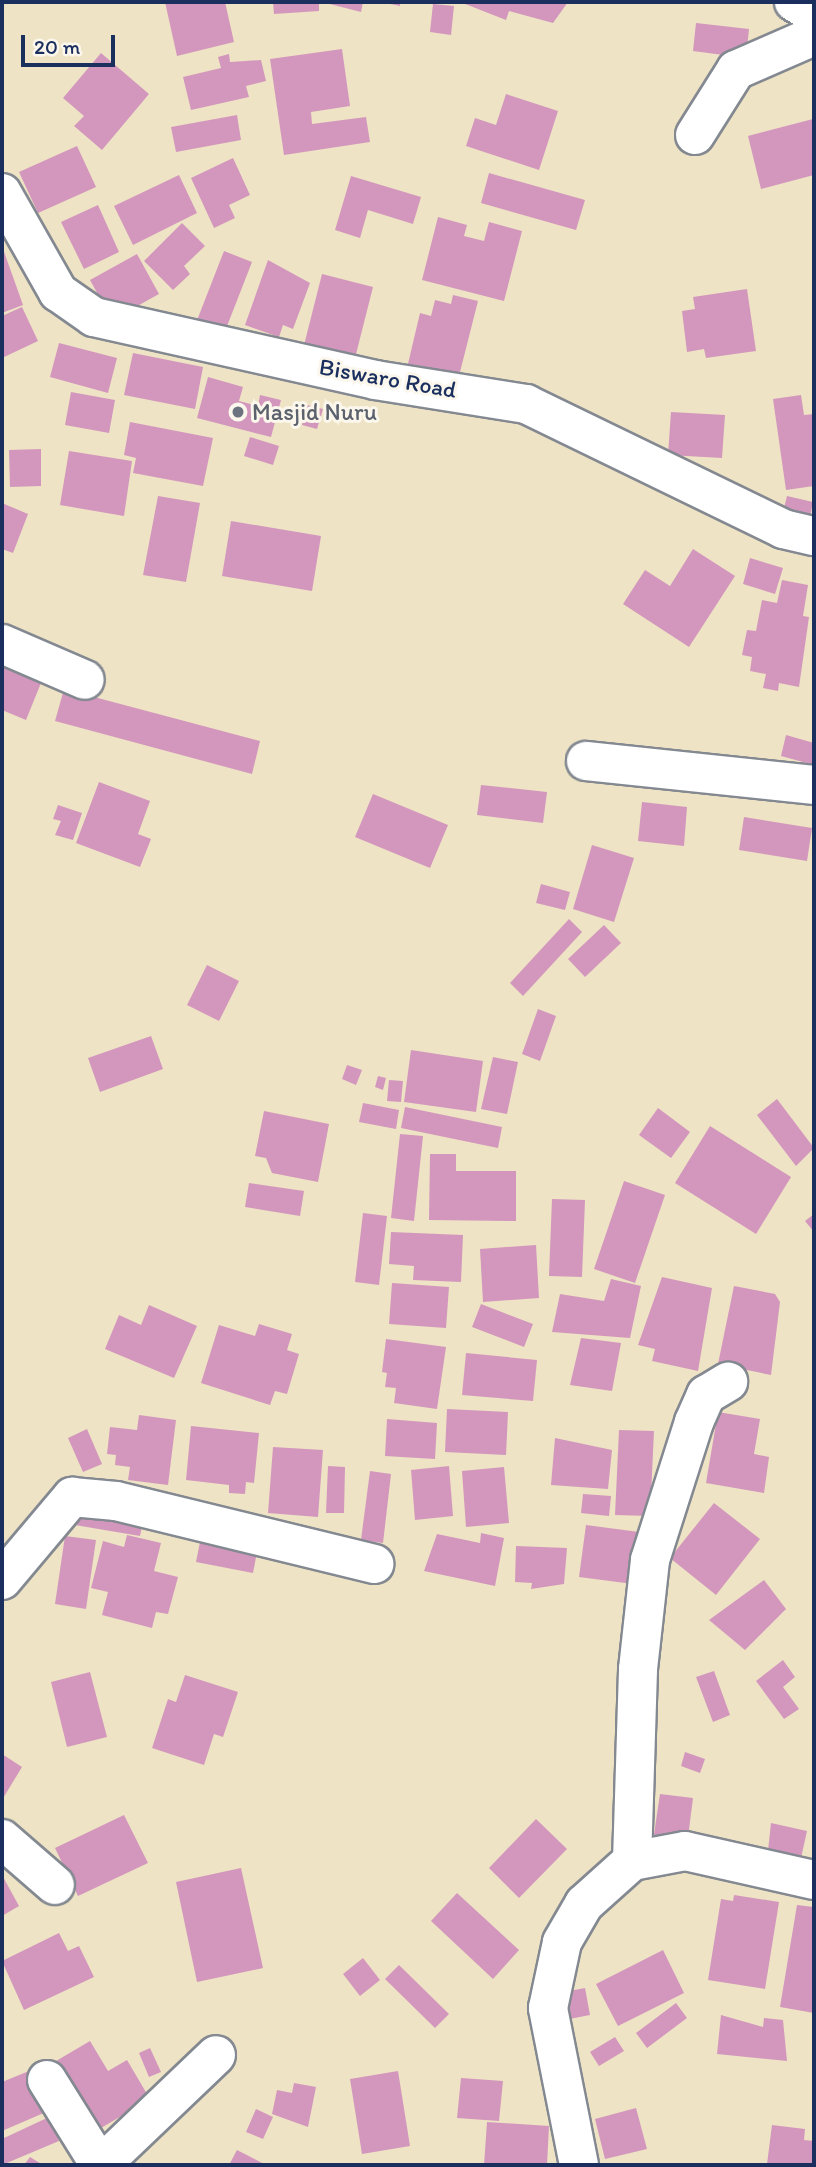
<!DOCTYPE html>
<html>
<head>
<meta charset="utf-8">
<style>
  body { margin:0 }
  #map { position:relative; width:816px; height:2167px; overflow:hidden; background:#eee3c4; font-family:Itim,sans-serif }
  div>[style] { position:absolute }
  .building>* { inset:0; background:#d397bd }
  .roads { filter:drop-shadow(2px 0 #848991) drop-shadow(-2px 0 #848991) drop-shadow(0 2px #848991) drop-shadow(0 -2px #848991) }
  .minor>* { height:38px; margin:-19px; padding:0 19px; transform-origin:19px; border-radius:19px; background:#fff }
  .dots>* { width:19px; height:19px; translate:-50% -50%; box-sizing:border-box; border:4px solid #fbf7ec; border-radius:50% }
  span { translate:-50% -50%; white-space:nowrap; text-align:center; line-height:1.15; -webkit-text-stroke:6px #fbf7ec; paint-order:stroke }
  .street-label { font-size:24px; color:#1b2f5e }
  .worship-label { font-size:24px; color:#5b616d }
  .left { translate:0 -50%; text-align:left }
  .frame { position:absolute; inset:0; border:4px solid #1b2f5e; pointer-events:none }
  .scale { position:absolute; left:21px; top:35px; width:94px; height:32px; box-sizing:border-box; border:4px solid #1b2f5e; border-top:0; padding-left:9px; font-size:21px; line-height:24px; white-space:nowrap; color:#1b2f5e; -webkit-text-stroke:5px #fbf7ec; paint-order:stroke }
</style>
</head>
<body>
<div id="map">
  <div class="building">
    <div style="clip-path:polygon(165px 2px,225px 2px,234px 42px,177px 56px)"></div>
    <div style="clip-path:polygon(273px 2px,319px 2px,319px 11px,274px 14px)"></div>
    <div style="clip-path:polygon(322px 2px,363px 2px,361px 12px)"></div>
    <div style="clip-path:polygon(381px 2px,400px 2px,400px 6px)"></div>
    <div style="clip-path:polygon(460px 2px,568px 2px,553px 23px,509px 11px,506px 20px)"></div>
    <div style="clip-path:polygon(433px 4px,454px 6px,451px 35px,430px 32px)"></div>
    <div style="clip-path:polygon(696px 23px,749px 29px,746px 58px,693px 51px)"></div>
    <div style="clip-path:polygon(342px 49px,350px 106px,311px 112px,312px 124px,366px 117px,370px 142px,284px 155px,270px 59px)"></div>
    <div style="clip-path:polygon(101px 53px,149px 94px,102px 150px,74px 126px,84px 116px,63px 98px)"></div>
    <div style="clip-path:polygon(229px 54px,230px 62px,261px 60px,266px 81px,246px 86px,249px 97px,191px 110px,183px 77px,221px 68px,218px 57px)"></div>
    <div style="clip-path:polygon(506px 94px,558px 111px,539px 170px,466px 146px,475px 118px,496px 125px)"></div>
    <div style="clip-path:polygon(237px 115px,241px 140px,176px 152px,171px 127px)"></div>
    <div style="clip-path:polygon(813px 119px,814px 175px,761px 189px,748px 136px)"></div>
    <div style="clip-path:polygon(77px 146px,96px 187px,38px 213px,19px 172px)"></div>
    <div style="clip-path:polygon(233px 158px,250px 195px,229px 205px,235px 218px,214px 228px,191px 178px)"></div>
    <div style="clip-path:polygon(489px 173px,585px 200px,576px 230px,481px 203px)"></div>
    <div style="clip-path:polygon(179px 175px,197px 213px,133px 245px,114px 206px)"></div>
    <div style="clip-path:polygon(351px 176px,421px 197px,413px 224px,368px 210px,360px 238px,335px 230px)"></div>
    <div style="clip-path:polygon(98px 205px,119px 252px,84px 269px,61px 222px)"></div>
    <div style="clip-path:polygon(438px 217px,467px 225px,464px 236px,484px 241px,489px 222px,522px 231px,504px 301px,422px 280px)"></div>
    <div style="clip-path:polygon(182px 223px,205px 246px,184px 266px,190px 274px,173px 290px,144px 261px)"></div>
    <div style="clip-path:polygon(2px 246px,23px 305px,2px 313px)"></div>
    <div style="clip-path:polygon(224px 251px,252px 262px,222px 339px,194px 328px)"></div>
    <div style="clip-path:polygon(137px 254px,159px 294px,112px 320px,90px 280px)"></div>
    <div style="clip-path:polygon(268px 260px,310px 283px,293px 329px,283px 325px,279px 337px,245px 325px)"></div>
    <div style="clip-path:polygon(322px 274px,373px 287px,353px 366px,302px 353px)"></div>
    <div style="clip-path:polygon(747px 289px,756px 351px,706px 358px,704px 349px,687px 352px,682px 311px,695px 309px,693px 297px)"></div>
    <div style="clip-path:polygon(453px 295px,478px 301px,458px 380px,407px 368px,420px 313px,431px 316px,435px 300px,451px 304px)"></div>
    <div style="clip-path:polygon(22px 307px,38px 341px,2px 358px,2px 316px)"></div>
    <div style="clip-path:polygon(59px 343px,117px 358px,108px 393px,50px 377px)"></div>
    <div style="clip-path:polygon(133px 353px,203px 367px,195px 409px,124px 395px)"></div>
    <div style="clip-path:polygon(208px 377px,243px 387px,239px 401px,258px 406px,260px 395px,281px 400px,271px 437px,197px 418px)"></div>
    <div style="clip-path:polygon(71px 392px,115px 400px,109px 433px,65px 425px)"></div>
    <div style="clip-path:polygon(801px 395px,804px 415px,814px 414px,814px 486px,786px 490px,773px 399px)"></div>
    <div style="clip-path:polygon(307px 405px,323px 409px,317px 429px,302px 425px)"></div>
    <div style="clip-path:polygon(329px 405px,349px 410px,346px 418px,327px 414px)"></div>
    <div style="clip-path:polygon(671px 412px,725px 415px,722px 458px,668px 455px)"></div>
    <div style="clip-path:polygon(130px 422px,213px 438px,203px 486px,133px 473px,136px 458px,124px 455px)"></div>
    <div style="clip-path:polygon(250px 437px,279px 446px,273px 465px,244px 456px)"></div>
    <div style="clip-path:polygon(41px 449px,41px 486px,10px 487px,9px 450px)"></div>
    <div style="clip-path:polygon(69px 451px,132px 461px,124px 516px,60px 505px)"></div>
    <div style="clip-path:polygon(158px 496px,200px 503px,186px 582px,143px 575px)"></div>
    <div style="clip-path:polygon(787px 496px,813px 502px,809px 522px,782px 516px)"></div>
    <div style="clip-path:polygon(2px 503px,28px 514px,13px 553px,2px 549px)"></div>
    <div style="clip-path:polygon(231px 521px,321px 536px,312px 591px,222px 576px)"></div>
    <div style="clip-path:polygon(693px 549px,735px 576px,689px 647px,623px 604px,645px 570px,670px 586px)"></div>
    <div style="clip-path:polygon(750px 558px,783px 568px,775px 594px,743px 584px)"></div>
    <div style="clip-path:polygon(782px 580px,808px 585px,803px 616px,809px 617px,799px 687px,779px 683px,778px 691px,763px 688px,766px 674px,750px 671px,752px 657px,742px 655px,747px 630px,756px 631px,762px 600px,777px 603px)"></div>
    <div style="clip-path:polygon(2px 662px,43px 678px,26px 720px,2px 710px)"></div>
    <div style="clip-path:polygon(64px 689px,260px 741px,252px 774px,55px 721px)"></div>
    <div style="clip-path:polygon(786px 735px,814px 743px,814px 765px,781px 756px)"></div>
    <div style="clip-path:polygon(99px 782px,150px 801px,138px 834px,151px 839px,140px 867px,76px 843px)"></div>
    <div style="clip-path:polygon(481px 785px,547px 792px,543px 823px,477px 815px)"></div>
    <div style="clip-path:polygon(373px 794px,448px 825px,430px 868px,355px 837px)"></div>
    <div style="clip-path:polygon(642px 802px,687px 807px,684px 846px,638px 841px)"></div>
    <div style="clip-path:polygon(58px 805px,82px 813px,73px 840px,55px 835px,61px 821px,53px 819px)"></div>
    <div style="clip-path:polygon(744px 817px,812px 828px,807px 861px,739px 850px)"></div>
    <div style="clip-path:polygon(592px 845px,634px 858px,614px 922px,573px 909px)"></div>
    <div style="clip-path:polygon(541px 884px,570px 892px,565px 910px,536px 903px)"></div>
    <div style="clip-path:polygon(569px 919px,582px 932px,523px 996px,510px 983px)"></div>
    <div style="clip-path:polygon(604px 925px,621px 943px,585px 977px,568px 959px)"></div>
    <div style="clip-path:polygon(207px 965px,239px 981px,219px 1021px,187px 1005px)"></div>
    <div style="clip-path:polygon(538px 1009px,556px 1016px,540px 1061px,522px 1054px)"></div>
    <div style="clip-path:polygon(151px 1036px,163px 1069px,100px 1092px,88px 1058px)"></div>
    <div style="clip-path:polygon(411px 1050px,483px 1061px,476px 1112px,404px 1102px)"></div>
    <div style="clip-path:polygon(493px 1057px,518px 1062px,507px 1114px,481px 1109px)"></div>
    <div style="clip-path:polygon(347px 1065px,362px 1070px,356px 1085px,342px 1079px)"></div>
    <div style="clip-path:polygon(378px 1076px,386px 1078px,383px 1090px,375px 1087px)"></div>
    <div style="clip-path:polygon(389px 1080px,403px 1081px,401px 1102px,387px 1101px)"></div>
    <div style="clip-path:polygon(777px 1099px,814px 1148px,796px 1166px,757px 1115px)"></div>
    <div style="clip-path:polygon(363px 1103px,399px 1110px,396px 1129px,359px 1122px)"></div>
    <div style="clip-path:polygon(405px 1107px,502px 1127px,498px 1148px,401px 1128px)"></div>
    <div style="clip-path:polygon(658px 1108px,690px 1132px,671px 1158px,639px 1135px)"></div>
    <div style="clip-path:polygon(264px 1111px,329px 1124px,318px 1182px,272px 1173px,266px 1158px,255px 1156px)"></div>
    <div style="clip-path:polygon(710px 1126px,791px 1177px,756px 1234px,675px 1183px)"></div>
    <div style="clip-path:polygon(400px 1134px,423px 1136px,414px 1221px,391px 1218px)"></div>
    <div style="clip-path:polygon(430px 1154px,456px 1154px,456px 1171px,516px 1171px,516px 1221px,429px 1220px)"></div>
    <div style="clip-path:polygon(624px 1181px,665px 1195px,635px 1283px,594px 1269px)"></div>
    <div style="clip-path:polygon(249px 1183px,304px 1191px,300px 1216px,245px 1207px)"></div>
    <div style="clip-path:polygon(552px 1199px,585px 1200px,582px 1277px,549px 1276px)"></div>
    <div style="clip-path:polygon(363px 1213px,387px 1216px,379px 1285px,355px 1282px)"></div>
    <div style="clip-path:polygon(814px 1214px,814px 1232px,805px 1221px)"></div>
    <div style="clip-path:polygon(391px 1232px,463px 1235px,461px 1282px,413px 1280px,414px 1266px,389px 1264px)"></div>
    <div style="clip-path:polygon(536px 1245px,539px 1298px,483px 1302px,480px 1249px)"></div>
    <div style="clip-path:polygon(662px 1277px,712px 1288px,698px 1371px,652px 1361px,655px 1349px,638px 1345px)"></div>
    <div style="clip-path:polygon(611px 1279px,641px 1286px,630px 1338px,552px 1332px,560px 1294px,604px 1301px)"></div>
    <div style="clip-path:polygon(392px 1283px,449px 1287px,446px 1328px,389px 1324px)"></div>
    <div style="clip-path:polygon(734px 1286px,775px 1294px,780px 1302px,771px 1375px,718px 1364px)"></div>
    <div style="clip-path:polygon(481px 1304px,533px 1324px,524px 1347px,472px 1327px)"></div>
    <div style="clip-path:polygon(149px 1305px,197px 1326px,174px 1378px,105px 1349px,119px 1315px,141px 1325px)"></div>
    <div style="clip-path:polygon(259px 1324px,292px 1334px,287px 1350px,299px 1354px,287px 1394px,275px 1391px,270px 1405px,201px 1383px,219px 1325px,255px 1336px)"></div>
    <div style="clip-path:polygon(581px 1338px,621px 1343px,612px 1391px,570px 1385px)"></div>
    <div style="clip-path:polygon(386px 1339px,446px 1347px,437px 1409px,394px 1403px,396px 1388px,385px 1387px,387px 1373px,382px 1372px)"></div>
    <div style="clip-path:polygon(466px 1353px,537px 1360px,533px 1401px,462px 1395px)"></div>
    <div style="clip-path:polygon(447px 1409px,508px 1412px,506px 1455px,445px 1452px)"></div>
    <div style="clip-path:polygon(718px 1412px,760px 1419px,754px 1454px,769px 1457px,764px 1493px,706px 1483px)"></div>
    <div style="clip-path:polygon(139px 1415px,176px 1420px,168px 1485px,128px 1480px,130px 1467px,115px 1465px,116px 1455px,107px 1454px,110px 1427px,137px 1430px)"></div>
    <div style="clip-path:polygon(387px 1419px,437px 1423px,435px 1459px,385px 1456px)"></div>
    <div style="clip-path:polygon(191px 1426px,259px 1433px,254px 1483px,246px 1482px,245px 1494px,229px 1493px,229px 1485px,186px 1480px)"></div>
    <div style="clip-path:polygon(87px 1429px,102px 1464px,83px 1472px,68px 1438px)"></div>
    <div style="clip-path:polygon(619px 1430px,654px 1431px,650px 1516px,615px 1515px)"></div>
    <div style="clip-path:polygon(555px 1438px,612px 1450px,608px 1489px,551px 1485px)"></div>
    <div style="clip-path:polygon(273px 1447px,323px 1450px,318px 1517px,268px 1513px)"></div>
    <div style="clip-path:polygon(328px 1466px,345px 1467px,344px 1513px,326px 1513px)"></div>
    <div style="clip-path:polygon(449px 1466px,453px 1516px,415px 1520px,411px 1470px)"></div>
    <div style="clip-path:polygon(504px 1467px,509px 1523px,466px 1527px,462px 1471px)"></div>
    <div style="clip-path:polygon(370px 1471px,391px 1474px,383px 1543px,361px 1540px)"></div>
    <div style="clip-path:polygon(583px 1494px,611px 1496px,609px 1516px,581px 1513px)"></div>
    <div style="clip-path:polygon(73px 1503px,144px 1516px,140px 1536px,69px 1524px)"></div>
    <div style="clip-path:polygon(714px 1503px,760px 1539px,716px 1595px,670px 1558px)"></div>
    <div style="clip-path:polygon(586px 1525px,639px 1532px,633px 1584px,579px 1577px)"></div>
    <div style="clip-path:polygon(481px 1533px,504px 1538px,495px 1586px,424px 1571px,437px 1534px,480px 1543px)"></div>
    <div style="clip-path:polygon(127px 1535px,161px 1543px,154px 1571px,178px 1577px,168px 1614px,156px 1612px,152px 1628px,102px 1615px,108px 1592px,91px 1588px,103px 1541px,124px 1547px)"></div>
    <div style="clip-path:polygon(65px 1536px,96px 1540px,86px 1609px,55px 1604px)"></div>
    <div style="clip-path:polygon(201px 1537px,258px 1547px,253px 1573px,196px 1562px)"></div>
    <div style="clip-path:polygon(516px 1546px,567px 1548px,564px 1584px,531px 1589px,532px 1583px,515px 1582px)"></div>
    <div style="clip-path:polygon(764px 1580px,786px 1609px,745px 1650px,709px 1620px)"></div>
    <div style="clip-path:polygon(783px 1660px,795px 1677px,783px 1687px,799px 1709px,784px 1719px,756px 1681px)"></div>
    <div style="clip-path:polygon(714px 1671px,730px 1715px,713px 1722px,696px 1677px)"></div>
    <div style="clip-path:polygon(90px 1672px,107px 1737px,67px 1747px,51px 1682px)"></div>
    <div style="clip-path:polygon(185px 1675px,238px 1692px,223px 1737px,214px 1734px,204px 1765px,152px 1748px,168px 1699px,176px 1702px)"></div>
    <div style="clip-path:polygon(685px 1752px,705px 1759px,700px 1773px,681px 1766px)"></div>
    <div style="clip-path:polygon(2px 1754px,22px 1767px,2px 1800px)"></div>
    <div style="clip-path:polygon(660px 1794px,693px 1798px,687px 1845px,653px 1841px)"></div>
    <div style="clip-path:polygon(124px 1815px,148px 1863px,78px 1896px,55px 1848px)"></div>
    <div style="clip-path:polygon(536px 1819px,567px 1849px,519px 1898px,489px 1868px)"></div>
    <div style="clip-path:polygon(771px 1823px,807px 1831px,799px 1867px,767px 1860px)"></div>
    <div style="clip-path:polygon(241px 1868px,263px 1968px,197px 1982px,176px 1882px)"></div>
    <div style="clip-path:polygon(2px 1875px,19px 1906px,2px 1916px)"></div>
    <div style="clip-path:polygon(457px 1893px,519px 1950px,493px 1979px,431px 1921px)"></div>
    <div style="clip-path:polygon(734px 1895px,779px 1902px,765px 1989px,708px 1980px,721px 1899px,733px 1901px)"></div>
    <div style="clip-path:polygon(797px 1905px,814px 1907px,814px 2013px,780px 2007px)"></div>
    <div style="clip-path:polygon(59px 1933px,68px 1951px,79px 1946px,94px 1977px,24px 2010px,2px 1961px)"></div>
    <div style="clip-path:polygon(663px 1950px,684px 1993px,618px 2026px,596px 1984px)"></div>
    <div style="clip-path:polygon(363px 1958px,380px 1980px,360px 1996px,343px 1974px)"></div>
    <div style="clip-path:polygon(399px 1965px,449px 2014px,435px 2028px,385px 1979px)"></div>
    <div style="clip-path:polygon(585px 1988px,590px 2015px,559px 2021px,554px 1994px)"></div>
    <div style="clip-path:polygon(676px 2003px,687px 2018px,647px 2048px,636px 2033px)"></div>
    <div style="clip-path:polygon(721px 2015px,763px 2027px,764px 2018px,783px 2020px,787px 2061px,717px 2054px)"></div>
    <div style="clip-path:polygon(615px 2037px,624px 2051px,599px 2066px,590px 2052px)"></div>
    <div style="clip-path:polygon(90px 2041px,108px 2071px,127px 2060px,150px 2099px,91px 2134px,51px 2064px)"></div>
    <div style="clip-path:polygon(150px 2048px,161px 2072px,149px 2077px,139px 2053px)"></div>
    <div style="clip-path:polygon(29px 2071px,46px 2112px,2px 2131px,2px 2082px)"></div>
    <div style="clip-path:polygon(398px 2071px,410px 2146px,362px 2154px,350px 2079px)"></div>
    <div style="clip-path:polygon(461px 2078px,503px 2081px,499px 2121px,457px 2118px)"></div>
    <div style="clip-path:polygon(294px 2083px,316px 2087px,308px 2127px,272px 2114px,277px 2090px,292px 2093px)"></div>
    <div style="clip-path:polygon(636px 2108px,647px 2149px,605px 2159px,595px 2119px)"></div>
    <div style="clip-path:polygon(256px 2109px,273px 2117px,263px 2139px,246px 2132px)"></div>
    <div style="clip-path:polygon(49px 2117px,59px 2141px,2px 2165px,2px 2139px)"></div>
    <div style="clip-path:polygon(487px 2122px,549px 2126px,547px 2165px,484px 2165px)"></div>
    <div style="clip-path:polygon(772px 2125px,805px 2129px,804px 2140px,814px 2141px,814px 2165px,767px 2164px)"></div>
    <div style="clip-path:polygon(237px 2150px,266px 2165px,229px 2165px)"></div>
    <div style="clip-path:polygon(30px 2157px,43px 2165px,24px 2165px)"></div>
  </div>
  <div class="roads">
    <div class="minor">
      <div style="left:794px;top:2px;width:23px;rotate:31deg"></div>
      <div style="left:695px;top:135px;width:77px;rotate:-57.8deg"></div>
      <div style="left:736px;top:70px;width:85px;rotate:-23.6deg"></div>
      <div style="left:2px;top:193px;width:114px;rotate:60.5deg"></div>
      <div style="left:58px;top:292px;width:44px;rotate:34.8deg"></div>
      <div style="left:94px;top:317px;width:288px;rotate:12.6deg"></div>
      <div style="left:375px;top:380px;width:153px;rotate:9deg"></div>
      <div style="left:526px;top:404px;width:286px;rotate:25.9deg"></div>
      <div style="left:783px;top:529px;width:32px;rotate:13deg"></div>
      <div style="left:2px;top:644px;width:90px;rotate:23.4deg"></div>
      <div style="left:586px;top:761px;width:229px;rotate:6deg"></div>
      <div style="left:2px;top:1580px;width:109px;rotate:-49.9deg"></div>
      <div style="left:72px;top:1497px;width:44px;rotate:5.2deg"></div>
      <div style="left:116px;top:1501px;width:266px;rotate:13.7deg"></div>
      <div style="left:2px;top:1839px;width:70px;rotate:41deg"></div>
      <div style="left:632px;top:1861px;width:192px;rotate:-88.2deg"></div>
      <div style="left:638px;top:1669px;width:110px;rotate:-83.7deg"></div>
      <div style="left:650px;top:1560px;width:145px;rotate:-72.3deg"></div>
      <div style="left:694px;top:1422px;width:30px;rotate:-66deg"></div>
      <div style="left:706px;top:1395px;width:26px;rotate:-31deg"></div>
      <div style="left:47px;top:2080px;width:100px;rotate:58.1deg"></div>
      <div style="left:101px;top:2165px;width:159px;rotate:-43.7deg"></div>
      <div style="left:579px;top:2165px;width:160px;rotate:-101.2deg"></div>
      <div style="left:548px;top:2008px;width:67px;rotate:-78deg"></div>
      <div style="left:562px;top:1942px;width:44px;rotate:-59.9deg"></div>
      <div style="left:584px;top:1904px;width:64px;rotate:-41.9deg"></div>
      <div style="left:632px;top:1861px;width:54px;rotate:-10.7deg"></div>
      <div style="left:685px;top:1851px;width:132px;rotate:12.7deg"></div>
    </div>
  </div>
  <div class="dots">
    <div style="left:238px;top:412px;background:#6b7280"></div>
  </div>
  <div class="street-label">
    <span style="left:388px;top:378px;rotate:10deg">Biswaro Road</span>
  </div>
  <div class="worship-label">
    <span class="left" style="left:252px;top:412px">Masjid Nuru</span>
  </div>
  <div class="frame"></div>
  <div class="scale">20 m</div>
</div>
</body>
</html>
